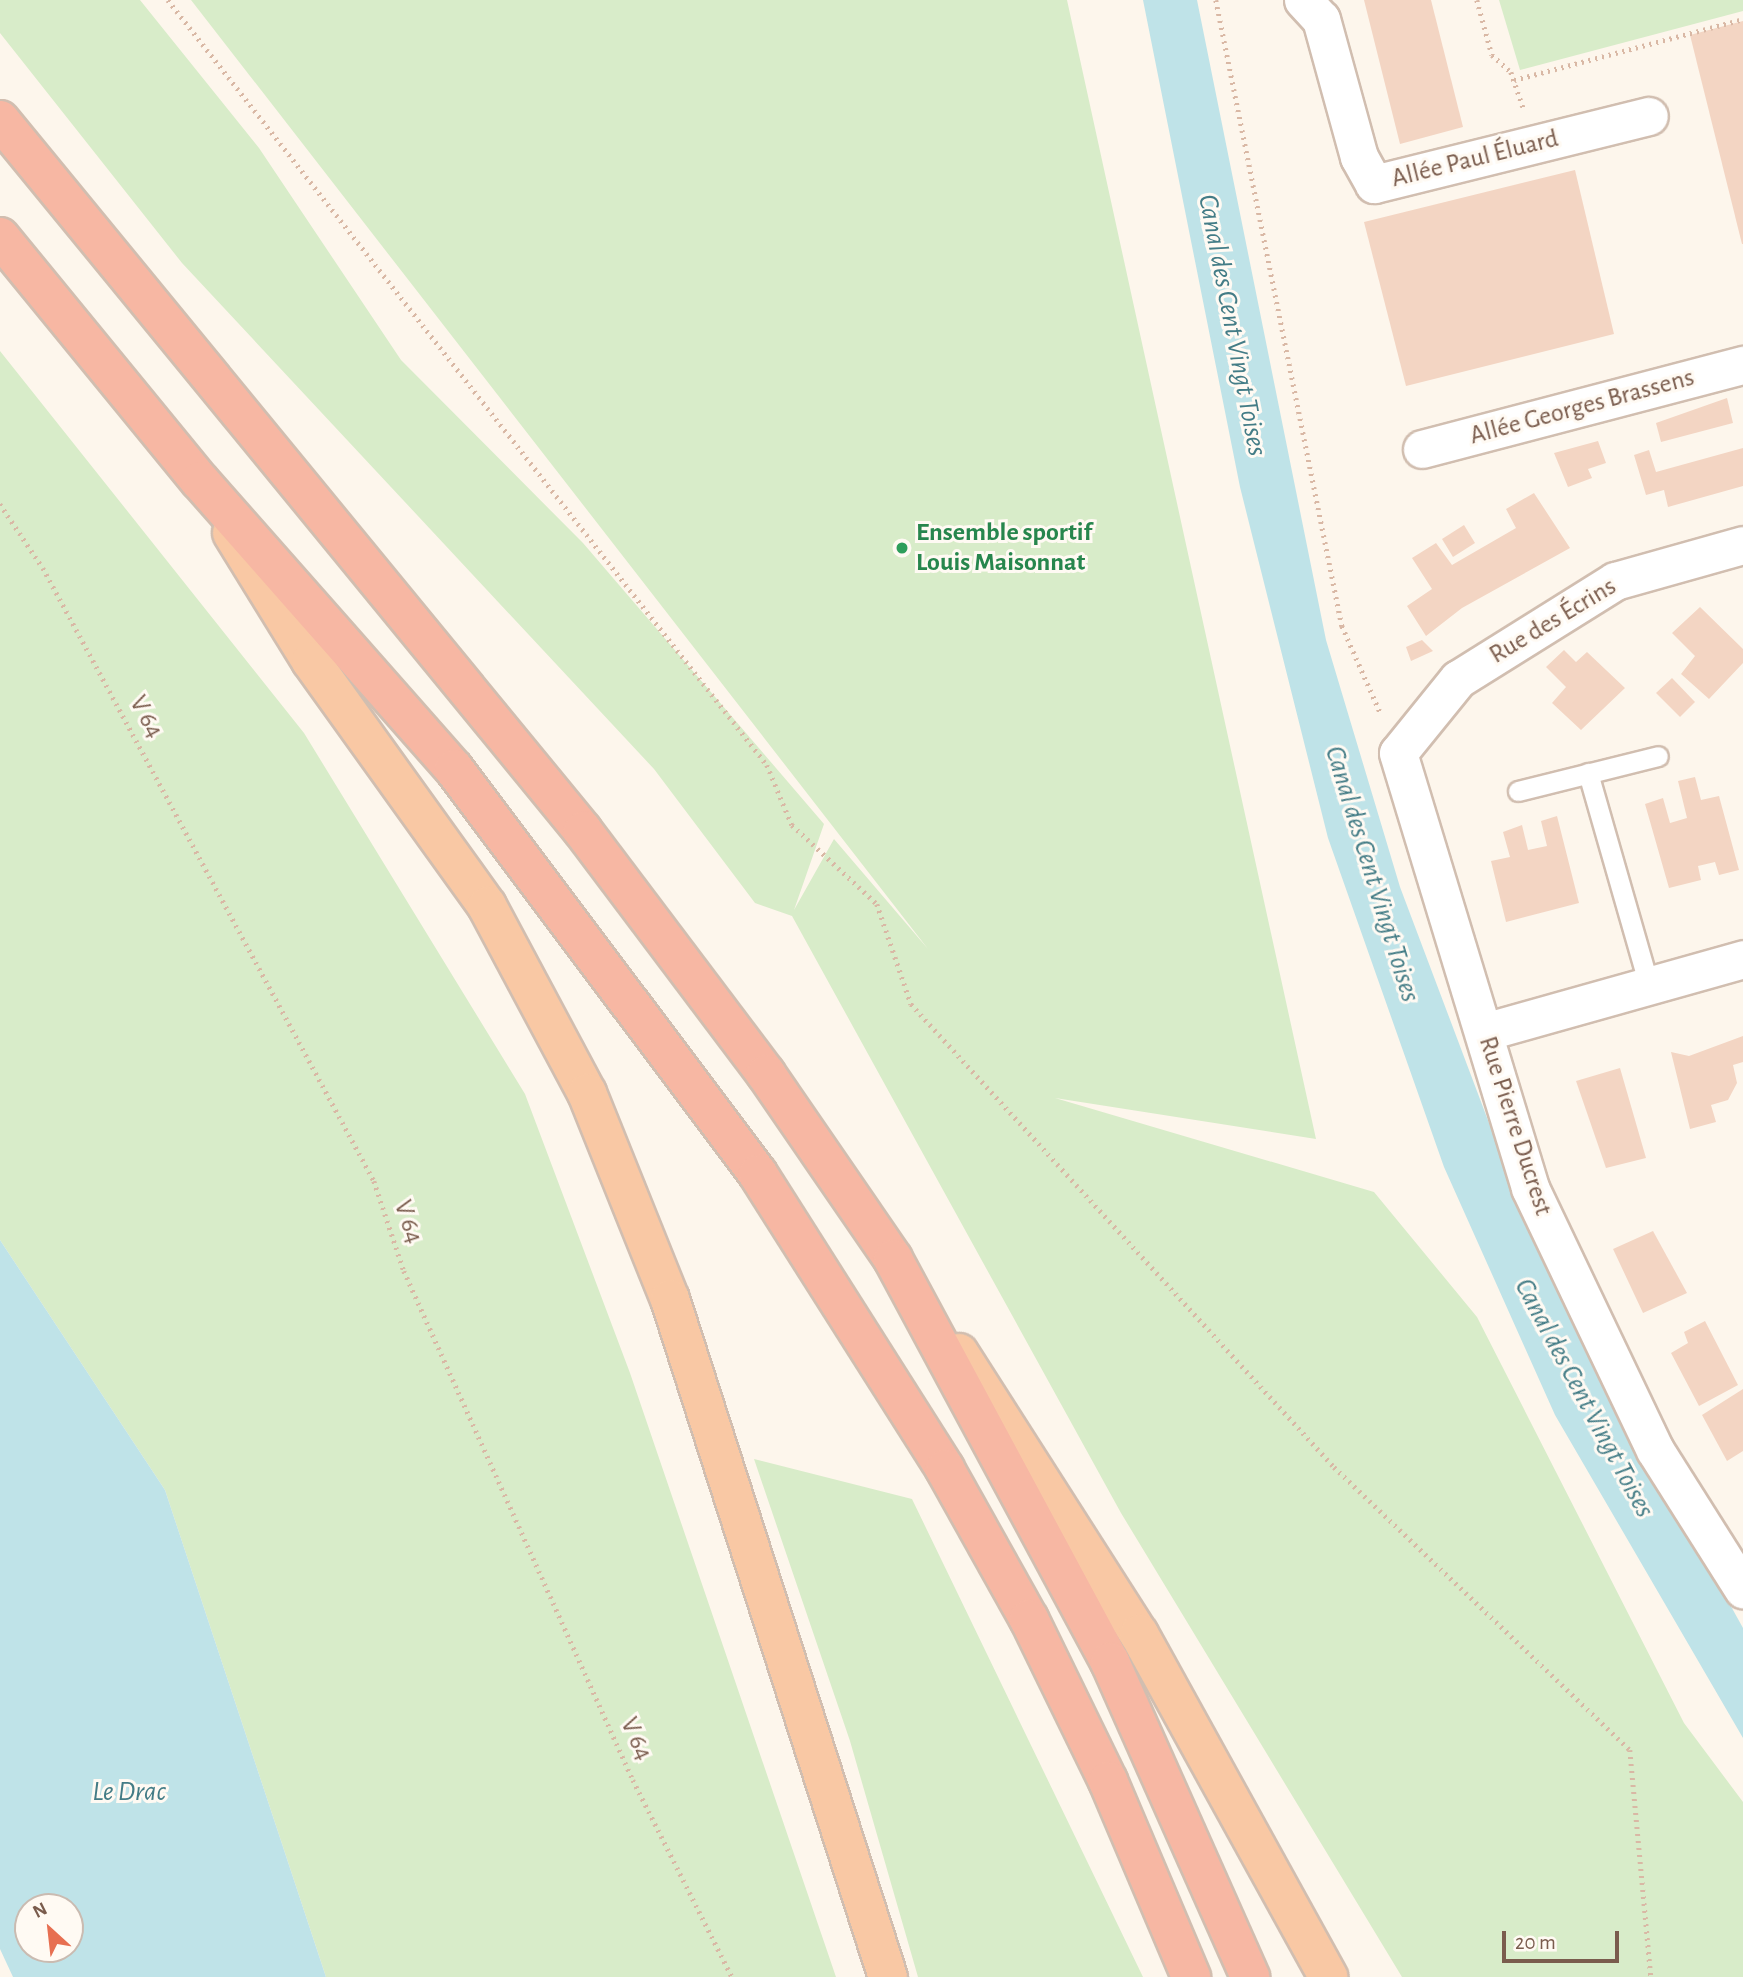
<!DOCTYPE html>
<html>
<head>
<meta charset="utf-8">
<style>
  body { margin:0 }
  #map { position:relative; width:1743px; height:1977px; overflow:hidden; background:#fdf6ec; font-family:"Alegreya Sans",sans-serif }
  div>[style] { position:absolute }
  .green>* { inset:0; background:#d8ecc9 }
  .water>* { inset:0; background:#bfe3e8 }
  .building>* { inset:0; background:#f3d5c3 }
  .path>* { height:4.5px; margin-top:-2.25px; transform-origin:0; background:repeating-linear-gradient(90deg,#d9b8a5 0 2px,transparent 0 7px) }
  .roads { filter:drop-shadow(2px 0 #d1beb0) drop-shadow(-2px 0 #d1beb0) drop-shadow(0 2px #d1beb0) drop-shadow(0 -2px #d1beb0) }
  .service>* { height:19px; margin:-9.5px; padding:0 9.5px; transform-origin:9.5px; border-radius:9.5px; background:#fff }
  .minor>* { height:37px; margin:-18.5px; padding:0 18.5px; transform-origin:18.5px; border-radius:18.5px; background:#fff }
  .trunk>* { height:38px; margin:-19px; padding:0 19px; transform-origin:19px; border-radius:19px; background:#f9c8a4 }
  .motorway>* { height:38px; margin:-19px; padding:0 19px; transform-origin:19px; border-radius:19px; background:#f7b7a3 }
  .dots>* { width:19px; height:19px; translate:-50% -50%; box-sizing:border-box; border:4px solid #fffaf3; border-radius:50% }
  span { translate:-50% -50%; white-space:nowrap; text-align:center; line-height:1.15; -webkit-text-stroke:6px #fffaf3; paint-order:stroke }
  .street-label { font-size:26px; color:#7a5c4d }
  .leisure-label { font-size:26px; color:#27864d; font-weight:700 }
  .left { translate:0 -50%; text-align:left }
  .water-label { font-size:28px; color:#437c86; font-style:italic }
  .north { position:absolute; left:14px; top:1893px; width:70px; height:70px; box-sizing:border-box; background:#fffaf3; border:2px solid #cabbb1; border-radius:50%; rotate:333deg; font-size:19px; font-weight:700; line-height:28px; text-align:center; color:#7a5c4d }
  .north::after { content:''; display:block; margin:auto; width:24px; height:32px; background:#e76f51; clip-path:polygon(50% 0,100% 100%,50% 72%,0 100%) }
  .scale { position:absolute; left:1502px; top:1931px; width:117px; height:32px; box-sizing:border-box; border:4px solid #7a5c4d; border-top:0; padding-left:9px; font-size:21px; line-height:24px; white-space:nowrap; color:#7a5c4d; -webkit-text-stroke:5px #fffaf3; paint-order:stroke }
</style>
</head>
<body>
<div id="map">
  <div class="green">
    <div style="clip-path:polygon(0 0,140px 0,259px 148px,401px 360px,583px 543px,824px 824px,794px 910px,834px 839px,928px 949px,191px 0,1067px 0,1316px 1139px,1055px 1098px,1374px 1192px,1477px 1317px,1684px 1723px,1743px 1802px,1743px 1977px,1402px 1977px,1121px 1513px,792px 916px,755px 903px,654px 769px,182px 263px,0 33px)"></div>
    <div style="clip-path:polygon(1499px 0,1743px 0,1743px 11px,1520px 70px)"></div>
    <div style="clip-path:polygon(0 351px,304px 733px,525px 1094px,630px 1373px,836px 1977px,326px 1977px,165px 1490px,0 1240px)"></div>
    <div style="clip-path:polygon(754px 1459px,912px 1499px,1143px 1977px,918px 1977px,850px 1741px)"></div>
  </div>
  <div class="water">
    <div style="clip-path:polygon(1143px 0,1197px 0,1326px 640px,1400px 887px,1512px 1184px,1637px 1437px,1743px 1628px,1743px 1738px,1555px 1415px,1444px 1167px,1328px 838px,1240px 487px)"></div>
    <div style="clip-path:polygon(evenodd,0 1240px,165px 1490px,326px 1977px,13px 1977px,0 1949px,0 1240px,70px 1907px,70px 1949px,28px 1949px,28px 1907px,70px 1907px)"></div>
  </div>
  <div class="building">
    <div style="clip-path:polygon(1364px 0,1431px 0,1463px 127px,1400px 144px)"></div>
    <div style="clip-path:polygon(1743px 21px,1743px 244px,1742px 244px,1690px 35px)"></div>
    <div style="clip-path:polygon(1575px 170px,1614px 334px,1406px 386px,1364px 222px)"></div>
    <div style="clip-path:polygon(1727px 398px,1733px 423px,1661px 442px,1656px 423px)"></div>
    <div style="clip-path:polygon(1598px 441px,1606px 463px,1588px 469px,1592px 478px,1568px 487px,1554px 453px)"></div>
    <div style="clip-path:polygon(1743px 448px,1743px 486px,1668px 507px,1664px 490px,1646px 495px,1634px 455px,1649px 450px,1656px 472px)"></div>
    <div style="clip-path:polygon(1534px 493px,1570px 548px,1462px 608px,1426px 636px,1407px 606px,1432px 589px,1412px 558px,1436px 543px,1452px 565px,1516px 528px,1506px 509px)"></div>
    <div style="clip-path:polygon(1464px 525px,1475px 543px,1453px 557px,1442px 539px)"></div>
    <div style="clip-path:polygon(1700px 607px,1743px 649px,1743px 663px,1709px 699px,1681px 674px,1695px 656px,1672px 633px)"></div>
    <div style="clip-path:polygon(1422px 640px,1433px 651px,1411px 661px,1406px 647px)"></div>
    <div style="clip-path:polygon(1564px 650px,1576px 662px,1587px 652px,1625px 688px,1581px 730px,1552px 703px,1566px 687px,1546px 667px)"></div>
    <div style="clip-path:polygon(1672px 678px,1695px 702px,1680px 717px,1656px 693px)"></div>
    <div style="clip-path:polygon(1695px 777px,1701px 800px,1719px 796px,1739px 870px,1719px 875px,1715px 862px,1698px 866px,1701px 880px,1669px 888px,1645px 804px,1663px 798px,1670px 823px,1687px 818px,1678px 781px)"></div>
    <div style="clip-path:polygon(1557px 816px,1579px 903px,1506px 922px,1491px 861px,1510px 857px,1503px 832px,1522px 825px,1528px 850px,1547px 846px,1541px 821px)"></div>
    <div style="clip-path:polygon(1743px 1036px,1743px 1062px,1733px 1065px,1737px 1083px,1728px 1100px,1711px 1105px,1716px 1122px,1690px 1129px,1671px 1052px,1689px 1056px)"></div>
    <div style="clip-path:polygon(1620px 1068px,1646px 1158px,1606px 1168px,1576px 1081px)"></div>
    <div style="clip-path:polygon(1653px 1231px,1687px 1293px,1643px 1313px,1613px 1249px)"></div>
    <div style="clip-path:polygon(1705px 1321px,1738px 1385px,1699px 1406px,1671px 1353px,1688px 1343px,1684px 1332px)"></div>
    <div style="clip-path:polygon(1743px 1389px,1743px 1451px,1727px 1461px,1702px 1415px)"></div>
  </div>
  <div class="path">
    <div style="left:168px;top:0;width:972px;rotate:51.94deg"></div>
    <div style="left:767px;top:765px;width:65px;rotate:67.4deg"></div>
    <div style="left:792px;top:825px;width:116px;rotate:42.9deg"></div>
    <div style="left:877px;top:904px;width:106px;rotate:71.2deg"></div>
    <div style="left:911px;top:1004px;width:627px;rotate:47.58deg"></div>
    <div style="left:1334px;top:1467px;width:410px;rotate:43.7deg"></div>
    <div style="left:1630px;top:1750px;width:228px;rotate:84.7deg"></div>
    <div style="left:1216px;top:0;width:639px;rotate:78.62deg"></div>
    <div style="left:1342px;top:626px;width:96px;rotate:66.1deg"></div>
    <div style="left:1477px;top:0;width:57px;rotate:74.7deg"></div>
    <div style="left:1492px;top:55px;width:25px;rotate:42deg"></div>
    <div style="left:1511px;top:72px;width:39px;rotate:71deg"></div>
    <div style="left:1514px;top:80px;width:237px;rotate:-14.9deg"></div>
    <div style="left:0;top:504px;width:77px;rotate:56.1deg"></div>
    <div style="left:43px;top:568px;width:697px;rotate:61.63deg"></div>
    <div style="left:374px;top:1181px;width:95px;rotate:71.6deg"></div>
    <div style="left:404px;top:1271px;width:558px;rotate:65.78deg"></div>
    <div style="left:633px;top:1780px;width:220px;rotate:63.3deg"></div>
  </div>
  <div class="roads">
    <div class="service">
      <div style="left:1588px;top:773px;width:217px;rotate:74deg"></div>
      <div style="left:1518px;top:791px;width:144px;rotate:-14deg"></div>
    </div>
    <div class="minor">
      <div style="left:1303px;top:0;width:26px;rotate:47deg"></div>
      <div style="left:1321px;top:19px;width:143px;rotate:74.6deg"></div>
      <div style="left:1359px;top:157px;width:31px;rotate:61deg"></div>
      <div style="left:1374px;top:184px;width:283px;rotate:-13.9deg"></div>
      <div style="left:1422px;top:449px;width:332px;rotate:-14.7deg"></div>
      <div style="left:1743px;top:545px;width:133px;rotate:164.3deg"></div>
      <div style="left:1615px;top:581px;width:185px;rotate:148deg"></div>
      <div style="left:1458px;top:679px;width:95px;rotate:129deg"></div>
      <div style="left:1398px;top:753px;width:455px;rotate:73.1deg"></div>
      <div style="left:1530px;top:1188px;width:290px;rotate:64.5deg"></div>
      <div style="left:1655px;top:1450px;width:165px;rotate:57.7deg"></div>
      <div style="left:1484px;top:1032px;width:269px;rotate:-15.7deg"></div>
    </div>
    <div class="trunk">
      <div style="left:232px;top:533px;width:150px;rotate:58.3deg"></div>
      <div style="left:311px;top:661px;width:302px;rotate:54.3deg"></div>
      <div style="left:487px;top:906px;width:212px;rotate:61.9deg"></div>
      <div style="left:587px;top:1093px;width:222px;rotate:68.1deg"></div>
      <div style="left:670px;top:1299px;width:712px;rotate:72.18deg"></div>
      <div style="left:959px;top:1353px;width:334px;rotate:57.4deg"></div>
      <div style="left:1139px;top:1634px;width:392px;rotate:61.1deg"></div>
    </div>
    <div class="motorway">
      <div style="left:0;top:120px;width:919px;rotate:50.65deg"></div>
      <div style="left:583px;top:831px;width:304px;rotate:53deg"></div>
      <div style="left:766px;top:1074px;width:224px;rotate:55.5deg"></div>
      <div style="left:893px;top:1259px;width:458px;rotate:61.7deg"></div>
      <div style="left:1110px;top:1662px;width:345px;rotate:66deg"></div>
      <div style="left:0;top:237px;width:315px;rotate:50.7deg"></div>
      <div style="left:200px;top:481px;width:384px;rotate:48.6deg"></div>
      <div style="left:454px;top:769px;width:506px;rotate:53.11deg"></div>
      <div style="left:758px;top:1174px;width:349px;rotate:57.6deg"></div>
      <div style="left:945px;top:1469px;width:172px;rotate:60.8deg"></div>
      <div style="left:1029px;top:1619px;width:180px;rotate:64deg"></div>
      <div style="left:1108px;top:1781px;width:213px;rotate:67deg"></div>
    </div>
  </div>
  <div class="dots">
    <div style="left:902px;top:548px;background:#2e9e5b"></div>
  </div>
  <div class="street-label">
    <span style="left:1475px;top:159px;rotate:-14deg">Allée Paul Éluard</span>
    <span style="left:1582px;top:407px;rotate:-15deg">Allée Georges Brassens</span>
    <span style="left:1553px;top:621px;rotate:-31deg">Rue des Écrins</span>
    <span style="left:146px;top:717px;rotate:62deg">V 64</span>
    <span style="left:1515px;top:1126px;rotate:72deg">Rue Pierre Ducrest</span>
    <span style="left:408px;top:1222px;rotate:72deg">V 64</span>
    <span style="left:636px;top:1739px;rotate:66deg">V 64</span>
  </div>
  <div class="leisure-label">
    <span class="left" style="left:916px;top:548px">Ensemble sportif<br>Louis Maisonnat</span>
  </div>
  <div class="water-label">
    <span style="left:1232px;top:325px;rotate:79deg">Canal des Cent Vingt Toises</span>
    <span style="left:1372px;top:874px;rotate:73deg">Canal des Cent Vingt Toises</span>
    <span style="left:1584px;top:1398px;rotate:62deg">Canal des Cent Vingt Toises</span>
    <span style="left:129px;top:1792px">Le Drac</span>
  </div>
  <div class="north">N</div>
  <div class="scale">20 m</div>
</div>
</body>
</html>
